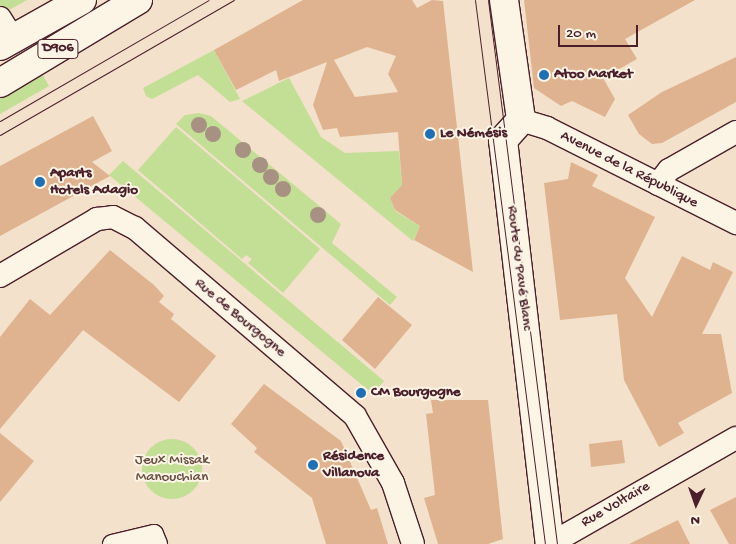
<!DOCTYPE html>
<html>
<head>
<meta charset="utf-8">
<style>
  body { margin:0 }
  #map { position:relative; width:736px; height:544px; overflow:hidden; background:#f3e1cb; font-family:"Gochi Hand",sans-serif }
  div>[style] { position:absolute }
  .green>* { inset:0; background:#c3de95 }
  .round { border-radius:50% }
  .building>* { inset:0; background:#dfb38f }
  .roads { filter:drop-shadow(1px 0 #4a1f2b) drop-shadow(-1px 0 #4a1f2b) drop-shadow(0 1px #4a1f2b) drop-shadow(0 -1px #4a1f2b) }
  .pedestrian>* { height:18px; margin:-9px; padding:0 9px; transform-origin:9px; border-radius:9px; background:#fcf5e5 }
  .minor>* { height:22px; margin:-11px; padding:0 11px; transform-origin:11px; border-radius:11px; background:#fcf5e5 }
  .secondary>* { height:28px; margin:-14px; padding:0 14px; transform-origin:14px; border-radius:14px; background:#fcf5e5 }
  .primary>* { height:28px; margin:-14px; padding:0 14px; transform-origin:14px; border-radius:14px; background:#fcf5e5 }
  .tram>* { height:1px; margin:-0.5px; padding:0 0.5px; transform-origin:0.5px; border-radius:0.5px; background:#4a1f2b }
  .trees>* { width:16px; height:16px; margin:-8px; border-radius:50%; background:#a79182 }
  .dots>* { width:14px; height:14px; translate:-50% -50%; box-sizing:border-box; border:2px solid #fcf5e5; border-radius:50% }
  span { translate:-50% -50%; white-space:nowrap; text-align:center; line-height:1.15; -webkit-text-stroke:4px #fcf5e5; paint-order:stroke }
  .shield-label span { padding:1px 4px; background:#fcf5e5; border:1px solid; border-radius:4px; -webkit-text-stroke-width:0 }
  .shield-label { font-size:14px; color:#4a1f2b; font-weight:700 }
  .poi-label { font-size:15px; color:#4a1f2b; font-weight:700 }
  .left { translate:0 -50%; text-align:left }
  .street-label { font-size:15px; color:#4a1f2b }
  .park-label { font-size:15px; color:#684f46 }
  .north { position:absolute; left:671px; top:479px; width:50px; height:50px; -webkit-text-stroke:4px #fcf5e5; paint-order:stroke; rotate:183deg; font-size:14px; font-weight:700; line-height:20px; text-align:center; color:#4a1f2b }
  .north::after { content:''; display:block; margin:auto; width:18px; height:22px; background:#4a1f2b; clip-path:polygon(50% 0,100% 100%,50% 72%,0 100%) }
  .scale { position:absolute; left:558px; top:25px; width:80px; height:22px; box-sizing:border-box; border:2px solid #4a1f2b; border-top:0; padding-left:6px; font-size:15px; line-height:18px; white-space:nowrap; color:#4a1f2b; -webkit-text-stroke:4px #fcf5e5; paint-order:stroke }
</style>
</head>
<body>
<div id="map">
  <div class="green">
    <div style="clip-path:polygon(0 0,27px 0,11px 9px,0 8px)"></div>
    <div style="clip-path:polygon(214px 50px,240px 99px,230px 102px,198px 75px,152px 99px,146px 96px,143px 88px)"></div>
    <div style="clip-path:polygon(41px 72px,49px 86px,0 114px,0 96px)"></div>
    <div style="clip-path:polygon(289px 78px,321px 137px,345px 153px,399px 151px,402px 185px,390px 198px,395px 211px,420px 226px,413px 241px,242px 101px)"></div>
    <div style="clip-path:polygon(199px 113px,211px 116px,341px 224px,332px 243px,397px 297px,390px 305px,176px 124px,185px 115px)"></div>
    <div style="clip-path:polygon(176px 127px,320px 249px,283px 293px,248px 263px,252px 259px,246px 255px,242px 259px,138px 170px)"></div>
    <div style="clip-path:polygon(123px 161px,384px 381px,373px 394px,109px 175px)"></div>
    <div class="round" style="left:142px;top:439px;width:60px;height:60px"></div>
  </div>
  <div class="building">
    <div style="clip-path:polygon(evenodd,303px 0,412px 0,417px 8px,432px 0,443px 1px,473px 272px,414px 240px,420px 226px,395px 210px,390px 198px,402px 185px,398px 132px,340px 137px,337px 128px,323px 130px,313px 105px,327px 62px,279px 81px,276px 70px,236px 90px,214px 50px,303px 0,367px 47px,396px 56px,388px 74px,398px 92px,355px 97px,334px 60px,367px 47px)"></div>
    <div style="clip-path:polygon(524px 0,695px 0,625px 39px,637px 59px,603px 78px,615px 99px,605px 117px,572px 101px,561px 106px,534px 88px)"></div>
    <div style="clip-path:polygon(736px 57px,736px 102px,662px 143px,652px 144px,639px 134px,628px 115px,662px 92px)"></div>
    <div style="clip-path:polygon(93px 116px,112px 151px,92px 162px,110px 176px,0 236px,0 166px)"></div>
    <div style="clip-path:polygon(571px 162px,598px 175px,592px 186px,655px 217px,625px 278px,652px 317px,682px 256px,710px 270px,713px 262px,733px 272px,702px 334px,721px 334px,732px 393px,678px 423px,684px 433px,659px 447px,624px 380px,617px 314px,560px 320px,544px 183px,568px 179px)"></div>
    <div style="clip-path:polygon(110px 250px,154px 285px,164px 296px,159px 302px,174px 314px,171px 319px,216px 356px,179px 402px,83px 330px,0 429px,0 337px,30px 299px,50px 315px)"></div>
    <div style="clip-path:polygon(378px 297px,412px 325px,375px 369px,342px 340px)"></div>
    <div style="clip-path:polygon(264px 384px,341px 441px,371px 510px,377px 508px,388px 544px,326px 544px,312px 498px,254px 452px,257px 448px,231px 424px)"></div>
    <div style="clip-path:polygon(431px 400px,488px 400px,503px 539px,488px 544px,438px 544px,424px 498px,435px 495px,426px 414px,433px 413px)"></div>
    <div style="clip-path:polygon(0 433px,34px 461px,0 502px)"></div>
    <div style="clip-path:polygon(622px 440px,625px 463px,591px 467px,589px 444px)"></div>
    <div style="clip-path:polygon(736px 497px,736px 544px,729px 544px,710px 510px)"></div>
    <div style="clip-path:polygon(678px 520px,690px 544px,629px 544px)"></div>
  </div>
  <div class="roads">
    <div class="pedestrian">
      <div style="left:112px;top:544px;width:43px;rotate:-13.4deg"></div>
      <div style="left:154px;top:534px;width:11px;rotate:68deg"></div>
    </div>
    <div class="minor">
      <div style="left:0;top:18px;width:25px;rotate:58deg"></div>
      <div style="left:521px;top:120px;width:27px;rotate:17deg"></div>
      <div style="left:547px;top:128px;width:212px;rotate:26.7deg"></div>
      <div style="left:658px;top:184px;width:18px;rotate:-52deg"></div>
      <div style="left:669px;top:170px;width:77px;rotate:-29.6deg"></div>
      <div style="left:0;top:276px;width:113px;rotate:-30.4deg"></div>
      <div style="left:97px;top:219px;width:16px;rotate:-7deg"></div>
      <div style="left:113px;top:217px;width:25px;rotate:27deg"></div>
      <div style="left:135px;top:228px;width:289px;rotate:40.5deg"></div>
      <div style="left:355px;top:416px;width:77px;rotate:60.4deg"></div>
      <div style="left:393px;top:483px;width:64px;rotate:71.8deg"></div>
      <div style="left:550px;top:544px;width:214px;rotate:-29.7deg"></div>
    </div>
    <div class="secondary">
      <div style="left:504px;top:0;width:121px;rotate:81.9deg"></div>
      <div style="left:521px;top:120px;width:27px;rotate:132deg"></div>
      <div style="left:503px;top:140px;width:407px;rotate:83.4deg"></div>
    </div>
    <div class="primary">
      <div style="left:0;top:46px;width:94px;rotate:-29.3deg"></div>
      <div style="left:0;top:83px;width:161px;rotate:-31deg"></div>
    </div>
  </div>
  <div class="tram">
    <div style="left:475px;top:0;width:548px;rotate:82.67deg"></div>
    <div style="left:488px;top:0;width:548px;rotate:82.77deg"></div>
    <div style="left:0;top:121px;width:241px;rotate:-30.1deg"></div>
    <div style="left:0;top:135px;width:270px;rotate:-30deg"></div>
  </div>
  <div class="trees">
    <div style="left:199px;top:125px"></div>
    <div style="left:213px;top:134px"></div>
    <div style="left:243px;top:150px"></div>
    <div style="left:260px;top:165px"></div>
    <div style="left:271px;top:177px"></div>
    <div style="left:283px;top:189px"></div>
    <div style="left:318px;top:215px"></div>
  </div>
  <div class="dots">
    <div style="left:544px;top:75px;background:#1f6fb2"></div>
    <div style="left:430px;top:134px;background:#1f6fb2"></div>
    <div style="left:40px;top:182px;background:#1f6fb2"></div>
    <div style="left:361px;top:393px;background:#1f6fb2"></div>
    <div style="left:313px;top:465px;background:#1f6fb2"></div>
  </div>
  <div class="shield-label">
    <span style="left:58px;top:49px">D906</span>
  </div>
  <div class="poi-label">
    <span class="left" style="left:554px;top:75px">Atoo Market</span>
    <span class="left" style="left:440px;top:134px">Le Némésis</span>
    <span class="left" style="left:50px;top:182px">Aparts<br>Hotels Adagio</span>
    <span class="left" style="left:371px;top:393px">CM Bourgogne</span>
    <span class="left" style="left:323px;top:465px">Résidence<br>Villanova</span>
  </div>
  <div class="street-label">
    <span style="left:629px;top:170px;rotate:27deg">Avenue de la République</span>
    <span style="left:519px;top:268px;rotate:83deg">Route du Pavé Blanc</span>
    <span style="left:240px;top:318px;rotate:40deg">Rue de Bourgogne</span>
    <span style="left:616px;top:505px;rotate:-30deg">Rue Voltaire</span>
  </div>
  <div class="park-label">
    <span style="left:172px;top:469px">Jeux Missak<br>Manouchian</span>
  </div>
  <div class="north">N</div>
  <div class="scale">20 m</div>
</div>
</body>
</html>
